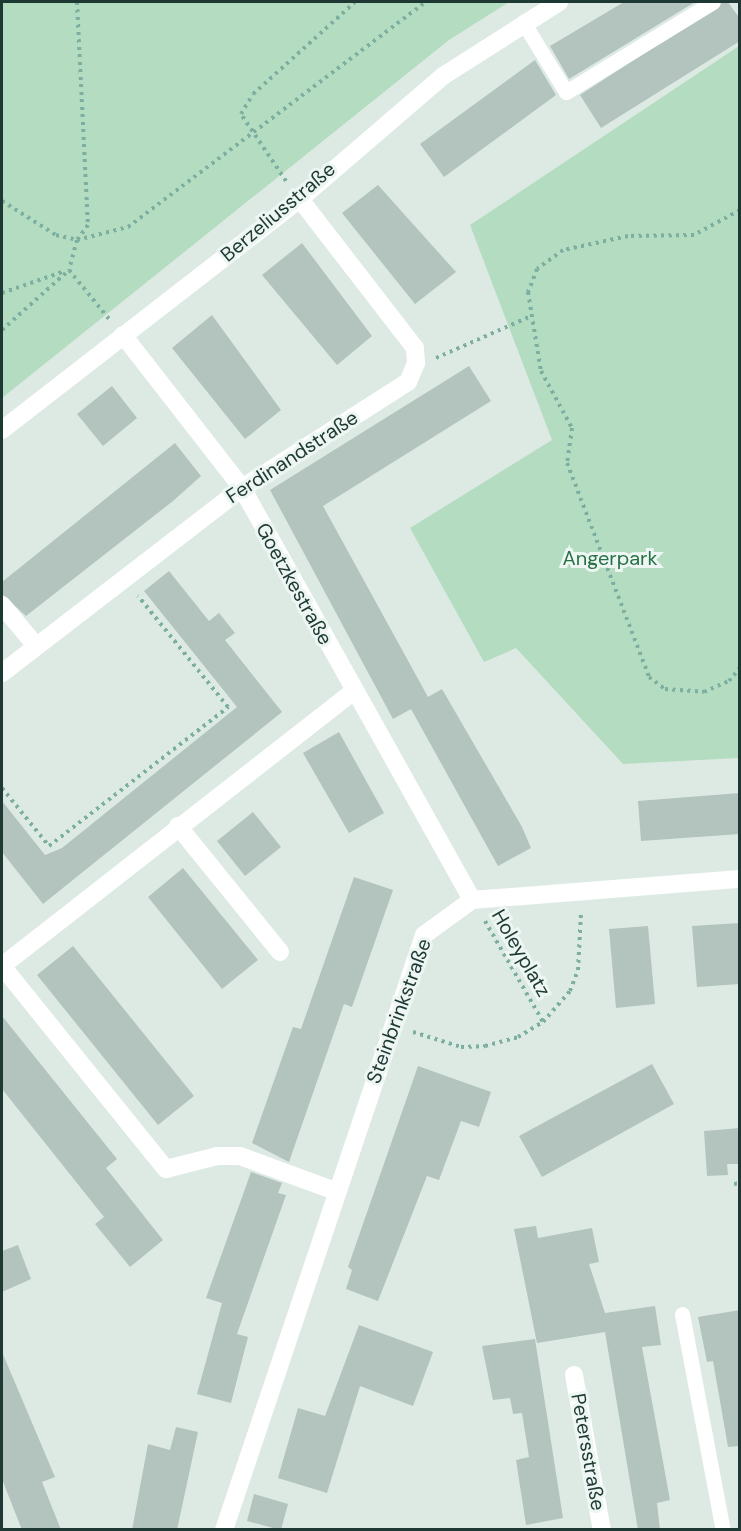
<!DOCTYPE html>
<html>
<head>
<meta charset="utf-8">
<style>
  body { margin:0 }
  #map { position:relative; width:741px; height:1531px; overflow:hidden; background:#ddeae4; font-family:"DM Sans",sans-serif }
  div>[style] { position:absolute }
  .green>* { inset:0; background:#b4dcc0 }
  .building>* { inset:0; background:#b2c4bd }
  .path>* { height:4px; margin-top:-2px; transform-origin:0; background:repeating-linear-gradient(90deg,#7cafa0 0 3px,transparent 0 7.5px) }
  .service>* { height:15px; margin:-7.5px; padding:0 7.5px; transform-origin:7.5px; border-radius:7.5px; background:#fff }
  .minor>* { height:18px; margin:-9px; padding:0 9px; transform-origin:9px; border-radius:9px; background:#fff }
  span { translate:-50% -50%; white-space:nowrap; text-align:center; line-height:1.15; -webkit-text-stroke:6px #edf6f2; paint-order:stroke }
  .street-label { font-size:20px; color:#1e3933 }
  .park-label { font-size:20px; color:#287146 }
  .frame { position:absolute; inset:0; border:3px solid #1e3933; pointer-events:none }
</style>
</head>
<body>
<div id="map">
  <div class="green">
    <div style="clip-path:polygon(2px 2px,509px 2px,449px 40px,2px 398px)"></div>
    <div style="clip-path:polygon(739px 46px,739px 758px,623px 764px,516px 648px,484px 662px,410px 528px,552px 440px,470px 225px)"></div>
  </div>
  <div class="building">
    <div style="clip-path:polygon(624px 2px,695px 2px,569px 79px,550px 46px)"></div>
    <div style="clip-path:polygon(723px 2px,728px 2px,740px 19px,740px 41px,601px 128px,580px 95px)"></div>
    <div style="clip-path:polygon(535px 60px,556px 95px,444px 177px,420px 144px)"></div>
    <div style="clip-path:polygon(378px 185px,456px 272px,415px 304px,342px 213px)"></div>
    <div style="clip-path:polygon(302px 243px,372px 336px,337px 365px,262px 275px)"></div>
    <div style="clip-path:polygon(212px 315px,281px 410px,245px 439px,172px 348px)"></div>
    <div style="clip-path:polygon(469px 366px,491px 401px,323px 506px,428px 697px,442px 689px,522px 827px,531px 848px,498px 866px,411px 709px,393px 719px,270px 490px)"></div>
    <div style="clip-path:polygon(112px 386px,137px 418px,103px 446px,77px 414px)"></div>
    <div style="clip-path:polygon(175px 443px,201px 476px,173px 501px,26px 616px,2px 594px,2px 582px)"></div>
    <div style="clip-path:polygon(169px 571px,209px 621px,219px 613px,235px 633px,225px 640px,282px 712px,43px 904px,2px 852px,2px 801px,45px 855px,62px 848px,237px 707px,144px 591px)"></div>
    <div style="clip-path:polygon(339px 732px,384px 813px,349px 833px,303px 753px)"></div>
    <div style="clip-path:polygon(740px 793px,740px 834px,641px 841px,638px 801px)"></div>
    <div style="clip-path:polygon(253px 812px,281px 847px,245px 876px,217px 841px)"></div>
    <div style="clip-path:polygon(183px 868px,258px 960px,222px 989px,148px 897px)"></div>
    <div style="clip-path:polygon(354px 877px,393px 890px,352px 1007px,344px 1004px,289px 1162px,252px 1143px,293px 1027px,301px 1029px)"></div>
    <div style="clip-path:polygon(740px 923px,740px 984px,697px 987px,692px 926px)"></div>
    <div style="clip-path:polygon(648px 926px,655px 1004px,616px 1008px,609px 929px)"></div>
    <div style="clip-path:polygon(73px 946px,194px 1096px,158px 1125px,37px 975px)"></div>
    <div style="clip-path:polygon(2px 1016px,117px 1159px,106px 1168px,163px 1240px,130px 1267px,95px 1224px,104px 1217px,2px 1089px)"></div>
    <div style="clip-path:polygon(652px 1064px,674px 1104px,542px 1177px,519px 1136px)"></div>
    <div style="clip-path:polygon(418px 1066px,491px 1092px,479px 1127px,461px 1121px,439px 1180px,427px 1176px,378px 1301px,346px 1289px,352px 1270px,348px 1267px)"></div>
    <div style="clip-path:polygon(740px 1128px,740px 1164px,727px 1164px,728px 1175px,707px 1176px,704px 1131px)"></div>
    <div style="clip-path:polygon(251px 1172px,282px 1183px,278px 1193px,286px 1195px,237px 1334px,248px 1337px,231px 1403px,197px 1394px,222px 1303px,206px 1298px)"></div>
    <div style="clip-path:polygon(536px 1226px,538px 1238px,592px 1228px,599px 1262px,589px 1264px,605px 1313px,655px 1306px,661px 1345px,642px 1347px,670px 1500px,657px 1503px,660px 1530px,638px 1530px,605px 1332px,537px 1343px,514px 1229px)"></div>
    <div style="clip-path:polygon(18px 1245px,31px 1279px,2px 1292px,2px 1251px)"></div>
    <div style="clip-path:polygon(740px 1310px,740px 1446px,728px 1447px,713px 1361px,707px 1362px,698px 1317px)"></div>
    <div style="clip-path:polygon(359px 1325px,433px 1352px,413px 1406px,360px 1386px,327px 1493px,278px 1478px,298px 1408px,325px 1416px)"></div>
    <div style="clip-path:polygon(535px 1339px,563px 1518px,526px 1525px,516px 1460px,529px 1457px,522px 1413px,513px 1414px,510px 1398px,493px 1400px,482px 1346px)"></div>
    <div style="clip-path:polygon(2px 1352px,55px 1477px,42px 1482px,61px 1530px,22px 1530px,2px 1479px)"></div>
    <div style="clip-path:polygon(176px 1427px,198px 1432px,177px 1530px,132px 1530px,148px 1444px,170px 1450px)"></div>
    <div style="clip-path:polygon(254px 1494px,288px 1504px,281px 1530px,247px 1521px)"></div>
  </div>
  <div class="path">
    <div style="left:77px;top:2px;width:223px;rotate:87.2deg"></div>
    <div style="left:88px;top:225px;width:19px;rotate:126deg"></div>
    <div style="left:77px;top:240px;width:31px;rotate:105deg"></div>
    <div style="left:69px;top:270px;width:63px;rotate:50.8deg"></div>
    <div style="left:286px;top:181px;width:81px;rotate:-123.9deg"></div>
    <div style="left:241px;top:114px;width:23px;rotate:-59deg"></div>
    <div style="left:253px;top:94px;width:137px;rotate:-42deg"></div>
    <div style="left:2px;top:201px;width:64px;rotate:32.2deg"></div>
    <div style="left:56px;top:235px;width:22px;rotate:13deg"></div>
    <div style="left:77px;top:240px;width:53px;rotate:-14.3deg"></div>
    <div style="left:128px;top:227px;width:373px;rotate:-37.1deg"></div>
    <div style="left:740px;top:210px;width:52px;rotate:151.5deg"></div>
    <div style="left:694px;top:235px;width:66px;rotate:179.1deg"></div>
    <div style="left:628px;top:236px;width:66px;rotate:167.8deg"></div>
    <div style="left:563px;top:250px;width:32px;rotate:144deg"></div>
    <div style="left:537px;top:269px;width:25px;rotate:111deg"></div>
    <div style="left:528px;top:292px;width:80px;rotate:80.7deg"></div>
    <div style="left:541px;top:371px;width:65px;rotate:61.5deg"></div>
    <div style="left:572px;top:428px;width:35px;rotate:98deg"></div>
    <div style="left:567px;top:463px;width:229px;rotate:69deg"></div>
    <div style="left:649px;top:677px;width:20px;rotate:37deg"></div>
    <div style="left:665px;top:689px;width:39px;rotate:4deg"></div>
    <div style="left:704px;top:692px;width:27px;rotate:-24deg"></div>
    <div style="left:729px;top:681px;width:17px;rotate:-50deg"></div>
    <div style="left:2px;top:293px;width:67px;rotate:-19.2deg"></div>
    <div style="left:2px;top:330px;width:90px;rotate:-41.8deg"></div>
    <div style="left:436px;top:358px;width:102px;rotate:-23.8deg"></div>
    <div style="left:2px;top:788px;width:75px;rotate:51deg"></div>
    <div style="left:49px;top:846px;width:227px;rotate:-37.8deg"></div>
    <div style="left:228px;top:707px;width:143px;rotate:-129deg"></div>
    <div style="left:485px;top:921px;width:116px;rotate:60.1deg"></div>
    <div style="left:413px;top:1032px;width:50px;rotate:17.4deg"></div>
    <div style="left:461px;top:1047px;width:24px;rotate:-2deg"></div>
    <div style="left:485px;top:1046px;width:34px;rotate:-15deg"></div>
    <div style="left:518px;top:1037px;width:29px;rotate:-31deg"></div>
    <div style="left:543px;top:1022px;width:41px;rotate:-48.9deg"></div>
    <div style="left:570px;top:991px;width:22px;rotate:-69deg"></div>
    <div style="left:578px;top:970px;width:58px;rotate:-87deg"></div>
    <div style="left:734px;top:1184px;width:6px;rotate:-9deg"></div>
  </div>
  <div class="service">
    <div style="left:523px;top:22px;width:82px;rotate:58.4deg"></div>
    <div style="left:566px;top:92px;width:172px;rotate:-31.5deg"></div>
    <div style="left:682px;top:1314px;width:220px;rotate:79.3deg"></div>
  </div>
  <div class="minor">
    <div style="left:123px;top:335px;width:194px;rotate:52.1deg"></div>
    <div style="left:242px;top:488px;width:472px;rotate:60.8deg"></div>
    <div style="left:2px;top:430px;width:377px;rotate:-37.8deg"></div>
    <div style="left:300px;top:199px;width:189px;rotate:-40.7deg"></div>
    <div style="left:443px;top:76px;width:138px;rotate:-32.5deg"></div>
    <div style="left:2px;top:605px;width:53px;rotate:50.3deg"></div>
    <div style="left:2px;top:673px;width:303px;rotate:-37.6deg"></div>
    <div style="left:242px;top:488px;width:197px;rotate:-32.6deg"></div>
    <div style="left:408px;top:382px;width:21px;rotate:-67deg"></div>
    <div style="left:416px;top:363px;width:15px;rotate:-94deg"></div>
    <div style="left:415px;top:348px;width:188px;rotate:-127.7deg"></div>
    <div style="left:178px;top:826px;width:162px;rotate:51deg"></div>
    <div style="left:2px;top:966px;width:445px;rotate:-38deg"></div>
    <div style="left:2px;top:966px;width:261px;rotate:51.1deg"></div>
    <div style="left:166px;top:1169px;width:53px;rotate:-14.3deg"></div>
    <div style="left:217px;top:1156px;width:23px"></div>
    <div style="left:240px;top:1156px;width:101px;rotate:20.2deg"></div>
    <div style="left:574px;top:1375px;width:158px;rotate:79.8deg"></div>
    <div style="left:224px;top:1530px;width:628px;rotate:-71.42deg"></div>
    <div style="left:424px;top:935px;width:59px;rotate:-36.1deg"></div>
    <div style="left:472px;top:900px;width:269px;rotate:-4.5deg"></div>
  </div>
  <div class="street-label">
    <span style="left:278px;top:212px;rotate:-40deg">Berzeliusstraße</span>
    <span style="left:292px;top:457px;rotate:-33deg">Ferdinandstraße</span>
    <span style="left:294px;top:584px;rotate:61deg">Goetzkestraße</span>
    <span style="left:521px;top:953px;rotate:60deg">Holeyplatz</span>
    <span style="left:399px;top:1011px;rotate:-70deg">Steinbrinkstraße</span>
    <span style="left:588px;top:1452px;rotate:80deg">Petersstraße</span>
  </div>
  <div class="park-label">
    <span style="left:610px;top:558px">Angerpark</span>
  </div>
  <div class="frame"></div>
</div>
</body>
</html>
